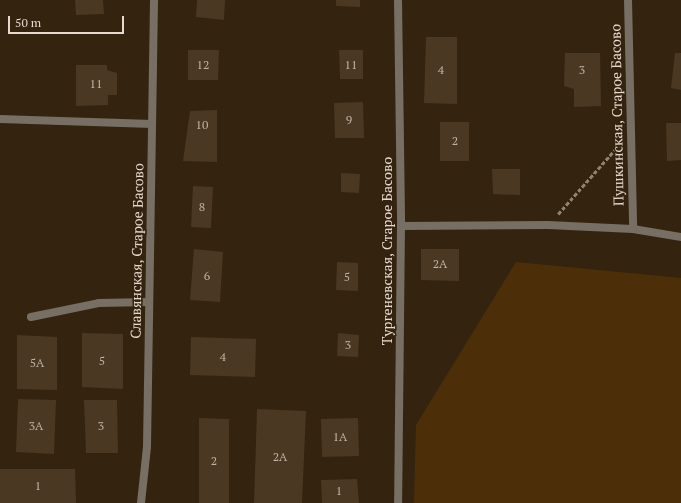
<!DOCTYPE html>
<html>
<head>
<meta charset="utf-8">
<style>
  body { margin:0 }
  #map { position:relative; width:681px; height:503px; overflow:hidden; background:#34230f; font-family:"PT Serif",serif }
  div>[style] { position:absolute }
  .green>* { inset:0; background:#4c2f08 }
  .building>* { inset:0; background:#4a3823 }
  .path>* { height:2.5px; margin-top:-1.25px; transform-origin:0; background:repeating-linear-gradient(90deg,#908272 0 4px,transparent 0 6px) }
  .lane>* { height:8px; margin:-4px; padding:0 4px; transform-origin:4px; border-radius:4px; background:#776e64 }
  .street>* { height:8px; margin:-4px; padding:0 4px; transform-origin:4px; border-radius:4px; background:#776e64 }
  span { translate:-50% -50%; white-space:nowrap; text-align:center; line-height:1.15; -webkit-text-stroke:3px #34230f; paint-order:stroke }
  .number-label { font-size:12px; color:#bfb2a3 }
  .number-label span { -webkit-text-stroke-width:0 }
  .street-label { font-size:14px; color:#e6dace }
  .scale { position:absolute; left:8px; top:16px; width:116px; height:18px; box-sizing:border-box; border:2px solid #e6dace; border-top:0; padding-left:5px; font-size:12px; line-height:14px; white-space:nowrap; color:#e6dace; -webkit-text-stroke:3px #34230f; paint-order:stroke }
</style>
</head>
<body>
<div id="map">
  <div class="green">
    <div style="clip-path:polygon(516px 262px,681px 278px,681px 503px,414px 503px,416px 425px)"></div>
  </div>
  <div class="building">
    <div style="clip-path:polygon(75px 0,103px 0,104px 14px,76px 15px)"></div>
    <div style="clip-path:polygon(197px 0,225px 0,224px 20px,196px 17px)"></div>
    <div style="clip-path:polygon(336px 0,360px 0,360px 7px,336px 6px)"></div>
    <div style="clip-path:polygon(426px 37px,457px 37px,457px 104px,424px 103px)"></div>
    <div style="clip-path:polygon(188px 50px,219px 50px,218px 80px,188px 80px)"></div>
    <div style="clip-path:polygon(339px 50px,363px 50px,363px 79px,340px 79px)"></div>
    <div style="clip-path:polygon(565px 53px,600px 53px,601px 106px,574px 107px,574px 89px,564px 86px)"></div>
    <div style="clip-path:polygon(675px 53px,681px 53px,681px 90px,671px 88px)"></div>
    <div style="clip-path:polygon(76px 65px,107px 65px,107px 70px,117px 73px,117px 95px,108px 95px,108px 105px,76px 106px)"></div>
    <div style="clip-path:polygon(363px 102px,364px 138px,335px 138px,334px 103px)"></div>
    <div style="clip-path:polygon(217px 110px,217px 162px,183px 161px,190px 111px)"></div>
    <div style="clip-path:polygon(440px 122px,469px 122px,469px 161px,440px 161px)"></div>
    <div style="clip-path:polygon(666px 123px,681px 123px,681px 160px,667px 161px)"></div>
    <div style="clip-path:polygon(492px 169px,520px 169px,520px 195px,493px 194px)"></div>
    <div style="clip-path:polygon(341px 173px,360px 174px,359px 193px,341px 192px)"></div>
    <div style="clip-path:polygon(193px 186px,213px 187px,211px 228px,191px 227px)"></div>
    <div style="clip-path:polygon(194px 249px,223px 252px,220px 302px,190px 300px)"></div>
    <div style="clip-path:polygon(421px 249px,459px 249px,459px 281px,421px 280px)"></div>
    <div style="clip-path:polygon(337px 262px,358px 263px,358px 291px,336px 290px)"></div>
    <div style="clip-path:polygon(82px 333px,123px 334px,123px 389px,82px 387px)"></div>
    <div style="clip-path:polygon(338px 333px,359px 335px,358px 357px,337px 356px)"></div>
    <div style="clip-path:polygon(17px 335px,57px 337px,57px 390px,17px 389px)"></div>
    <div style="clip-path:polygon(191px 337px,256px 339px,255px 377px,190px 375px)"></div>
    <div style="clip-path:polygon(18px 399px,56px 400px,54px 454px,16px 452px)"></div>
    <div style="clip-path:polygon(84px 400px,117px 400px,118px 453px,86px 453px)"></div>
    <div style="clip-path:polygon(257px 409px,306px 411px,302px 503px,254px 503px)"></div>
    <div style="clip-path:polygon(199px 418px,229px 419px,229px 503px,199px 503px)"></div>
    <div style="clip-path:polygon(358px 418px,359px 456px,322px 457px,321px 419px)"></div>
    <div style="clip-path:polygon(0 469px,75px 469px,76px 503px,0 503px)"></div>
    <div style="clip-path:polygon(357px 479px,359px 503px,322px 503px,321px 480px)"></div>
  </div>
  <div class="path">
    <div style="left:558px;top:214px;width:94px;rotate:-48.5deg"></div>
  </div>
  <div class="lane">
    <div style="left:0;top:119px;width:152px;rotate:1.9deg"></div>
  </div>
  <div class="street">
    <div style="left:398px;top:0;width:226px;rotate:89.2deg"></div>
    <div style="left:401px;top:226px;width:277px;rotate:90.6deg"></div>
    <div style="left:628px;top:0;width:229px;rotate:88.7deg"></div>
    <div style="left:401px;top:226px;width:147px;rotate:-0.4deg"></div>
    <div style="left:548px;top:225px;width:85px;rotate:2.7deg"></div>
    <div style="left:633px;top:229px;width:49px;rotate:9.5deg"></div>
    <div style="left:31px;top:317px;width:69px;rotate:-11.6deg"></div>
    <div style="left:99px;top:303px;width:50px;rotate:-1.1deg"></div>
    <div style="left:141px;top:503px;width:56px;rotate:-83.9deg"></div>
    <div style="left:147px;top:447px;width:447px;rotate:-89.1deg"></div>
  </div>
  <div class="number-label">
    <span style="left:203px;top:65px">12</span>
    <span style="left:351px;top:65px">11</span>
    <span style="left:441px;top:70px">4</span>
    <span style="left:582px;top:70px">3</span>
    <span style="left:96px;top:84px">11</span>
    <span style="left:349px;top:120px">9</span>
    <span style="left:202px;top:125px">10</span>
    <span style="left:455px;top:141px">2</span>
    <span style="left:202px;top:207px">8</span>
    <span style="left:440px;top:264px">2А</span>
    <span style="left:207px;top:276px">6</span>
    <span style="left:347px;top:277px">5</span>
    <span style="left:348px;top:345px">3</span>
    <span style="left:223px;top:357px">4</span>
    <span style="left:102px;top:361px">5</span>
    <span style="left:37px;top:363px">5А</span>
    <span style="left:36px;top:426px">3А</span>
    <span style="left:101px;top:426px">3</span>
    <span style="left:340px;top:437px">1А</span>
    <span style="left:280px;top:457px">2А</span>
    <span style="left:214px;top:461px">2</span>
    <span style="left:38px;top:486px">1</span>
    <span style="left:339px;top:491px">1</span>
  </div>
  <div class="street-label">
    <span style="left:617px;top:115px;rotate:-91deg">Пушкинская, Старое Басово</span>
    <span style="left:137px;top:251px;rotate:-89deg">Славянская, Старое Басово</span>
    <span style="left:387px;top:251px;rotate:-90deg">Тургеневская, Старое Басово</span>
  </div>
  <div class="scale">50 m</div>
</div>
</body>
</html>
